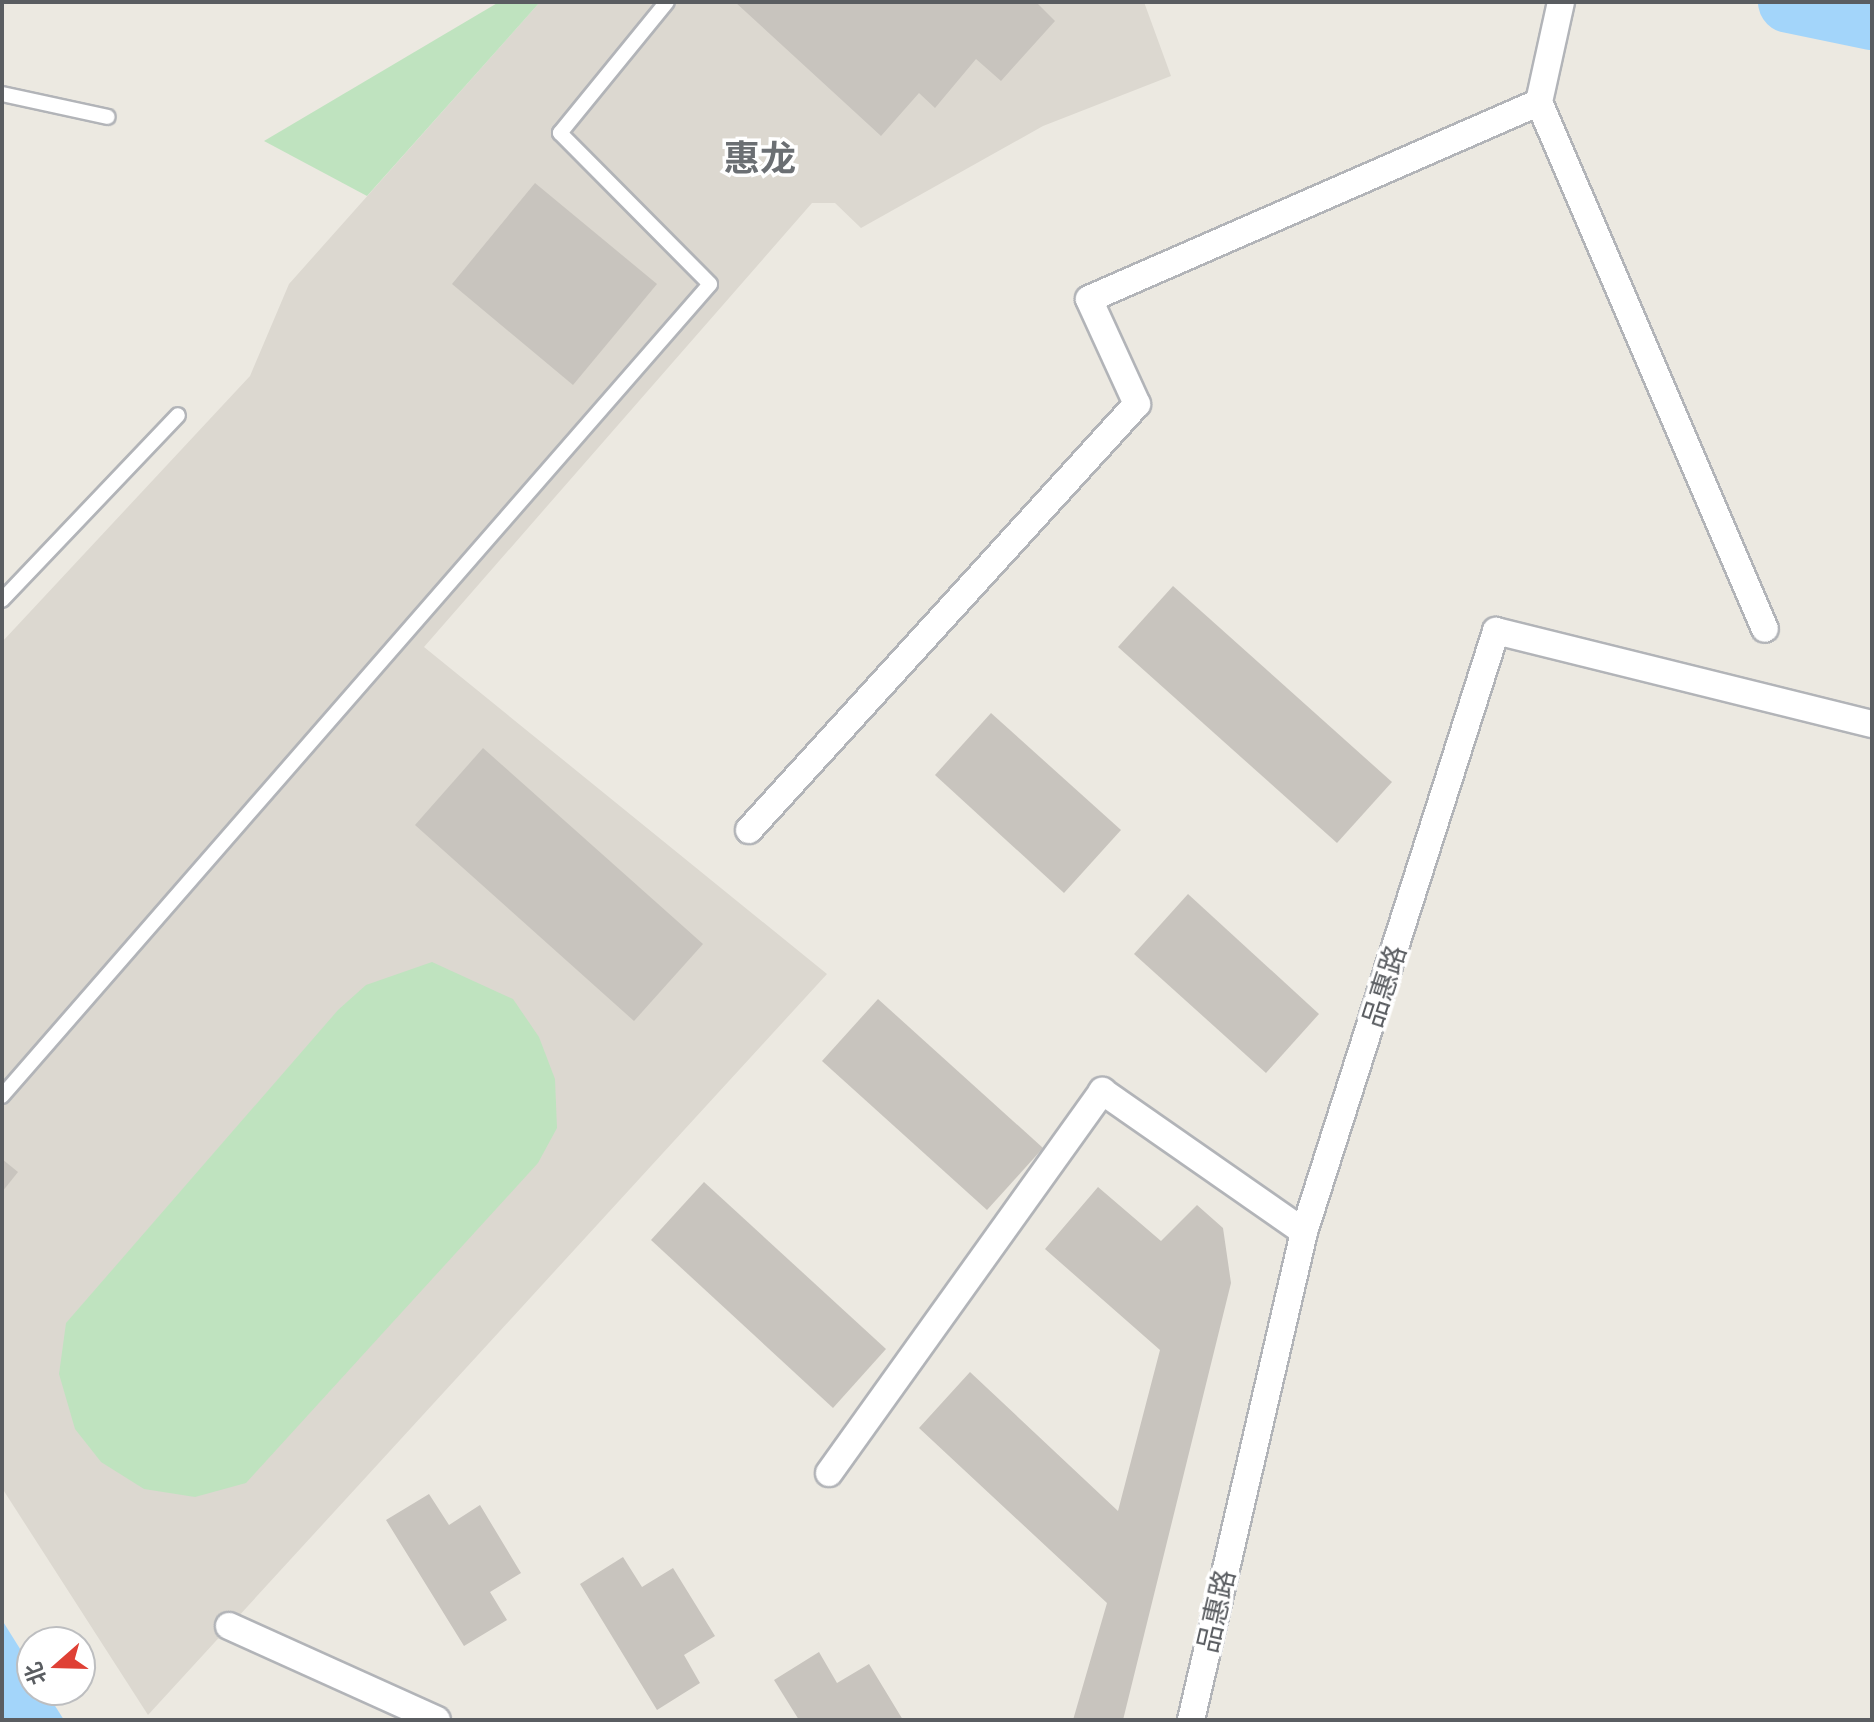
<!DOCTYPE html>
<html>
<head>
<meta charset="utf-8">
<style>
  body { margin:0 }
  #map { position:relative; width:1874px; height:1722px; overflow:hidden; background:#ece9e1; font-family:"Titillium Web","Noto Sans SC",sans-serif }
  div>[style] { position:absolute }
  .education>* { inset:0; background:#dcd8d0 }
  .green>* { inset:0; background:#bfe3bf }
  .water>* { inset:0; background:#a3d5fa }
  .river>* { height:62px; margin:-31px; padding:0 31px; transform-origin:31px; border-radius:31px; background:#a3d5fa }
  .building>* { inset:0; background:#c8c4be }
  .roads { filter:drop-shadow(2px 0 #b2b4b8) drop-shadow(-2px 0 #b2b4b8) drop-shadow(0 2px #b2b4b8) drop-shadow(0 -2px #b2b4b8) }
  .lane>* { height:14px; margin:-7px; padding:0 7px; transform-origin:7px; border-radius:7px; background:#fff }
  .street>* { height:26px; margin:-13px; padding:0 13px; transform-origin:13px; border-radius:13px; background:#fff }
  span { translate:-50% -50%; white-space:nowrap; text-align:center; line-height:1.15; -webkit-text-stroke:7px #fff; paint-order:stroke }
  .street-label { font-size:28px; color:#5a5d61 }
  .district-label { font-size:36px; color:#6b6f73; font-weight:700 }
  .frame { position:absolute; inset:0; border:4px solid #5a5d61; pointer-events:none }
  .north { position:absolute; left:16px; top:1626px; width:80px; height:80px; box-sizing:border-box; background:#fff; border:2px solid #bdbec0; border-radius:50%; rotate:250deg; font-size:22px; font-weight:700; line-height:32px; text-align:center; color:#5a5d61 }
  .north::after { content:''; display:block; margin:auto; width:28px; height:36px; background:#df4035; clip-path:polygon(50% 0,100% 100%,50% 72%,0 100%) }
</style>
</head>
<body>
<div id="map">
  <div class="education">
    <div style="clip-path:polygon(540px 2px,1144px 2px,1171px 76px,1043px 126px,861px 228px,835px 203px,812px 203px,424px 647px,827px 974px,148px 1715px,2px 1488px,2px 642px,250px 376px,289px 284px)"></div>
  </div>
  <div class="green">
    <div style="clip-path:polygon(499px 2px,540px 2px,367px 196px,264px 141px)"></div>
    <div style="clip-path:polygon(432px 962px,513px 999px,539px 1037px,555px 1079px,557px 1128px,538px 1163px,246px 1483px,195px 1497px,144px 1489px,101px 1462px,75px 1429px,59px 1374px,66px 1323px,338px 1010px,366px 985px)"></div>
  </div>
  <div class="water">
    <div style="clip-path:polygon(2px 1620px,32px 1668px,32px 1690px,45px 1690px,64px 1720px,2px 1720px)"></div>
  </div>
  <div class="river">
    <div style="left:1789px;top:2px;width:85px;rotate:11.6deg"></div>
  </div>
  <div class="building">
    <div style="clip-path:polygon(735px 2px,1036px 2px,1055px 21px,1001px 81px,976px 59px,935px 108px,919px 93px,881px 136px)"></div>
    <div style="clip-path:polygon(535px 183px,657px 284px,573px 385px,452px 284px)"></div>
    <div style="clip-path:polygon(1173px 586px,1392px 782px,1337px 843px,1118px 647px)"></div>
    <div style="clip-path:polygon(991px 713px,1121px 830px,1064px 893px,935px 775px)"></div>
    <div style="clip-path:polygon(483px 748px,703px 944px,634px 1021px,415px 825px)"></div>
    <div style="clip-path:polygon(1188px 894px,1319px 1014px,1266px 1073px,1134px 954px)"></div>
    <div style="clip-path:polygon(878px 999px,1043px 1148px,987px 1210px,822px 1061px)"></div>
    <div style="clip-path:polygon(2px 1159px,18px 1172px,2px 1192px)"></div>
    <div style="clip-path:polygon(704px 1182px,886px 1349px,833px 1408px,651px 1240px)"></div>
    <div style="clip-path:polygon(1098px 1187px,1161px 1241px,1197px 1205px,1223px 1228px,1231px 1283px,1123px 1720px,1073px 1720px,1107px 1603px,919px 1428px,970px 1372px,1118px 1511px,1160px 1350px,1045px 1249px)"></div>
    <div style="clip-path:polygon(429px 1494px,449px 1525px,480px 1505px,521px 1573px,490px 1592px,507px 1620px,464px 1646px,386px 1520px)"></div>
    <div style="clip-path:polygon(623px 1557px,642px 1587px,673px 1568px,715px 1636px,684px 1655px,700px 1683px,657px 1710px,580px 1584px)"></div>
    <div style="clip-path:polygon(819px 1652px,837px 1683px,869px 1664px,903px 1720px,799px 1720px,774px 1680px)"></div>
  </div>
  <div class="roads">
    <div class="lane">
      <div style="left:2px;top:94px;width:108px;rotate:12.2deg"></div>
      <div style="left:2px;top:600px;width:255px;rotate:-46.4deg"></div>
      <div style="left:2px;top:1096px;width:1077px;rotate:-48.91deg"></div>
      <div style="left:710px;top:284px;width:213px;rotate:-134.8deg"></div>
      <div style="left:560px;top:133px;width:169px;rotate:-50.8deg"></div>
    </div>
    <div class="street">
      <div style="left:1539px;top:102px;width:102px;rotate:-77.6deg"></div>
      <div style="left:749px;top:830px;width:576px;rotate:-47.67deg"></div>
      <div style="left:1137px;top:404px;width:115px;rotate:-114.6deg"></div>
      <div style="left:1089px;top:299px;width:491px;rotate:-23.6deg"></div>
      <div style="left:1539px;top:102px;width:573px;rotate:66.79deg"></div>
      <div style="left:829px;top:1473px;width:470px;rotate:-54.4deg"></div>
      <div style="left:1102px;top:1091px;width:246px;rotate:34.9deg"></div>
      <div style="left:229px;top:1626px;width:228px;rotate:24.3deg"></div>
      <div style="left:1191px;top:1720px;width:501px;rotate:-76.96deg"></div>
      <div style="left:1304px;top:1232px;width:631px;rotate:-72.28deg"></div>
      <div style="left:1496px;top:631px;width:387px;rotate:13.9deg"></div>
    </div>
  </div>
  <div class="street-label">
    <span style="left:1384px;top:986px;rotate:-72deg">品惠路</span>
    <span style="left:1216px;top:1611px;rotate:-77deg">品惠路</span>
  </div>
  <div class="district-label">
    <span style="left:760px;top:158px">惠龙</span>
  </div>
  <div class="frame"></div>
  <div class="north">北</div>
</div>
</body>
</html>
